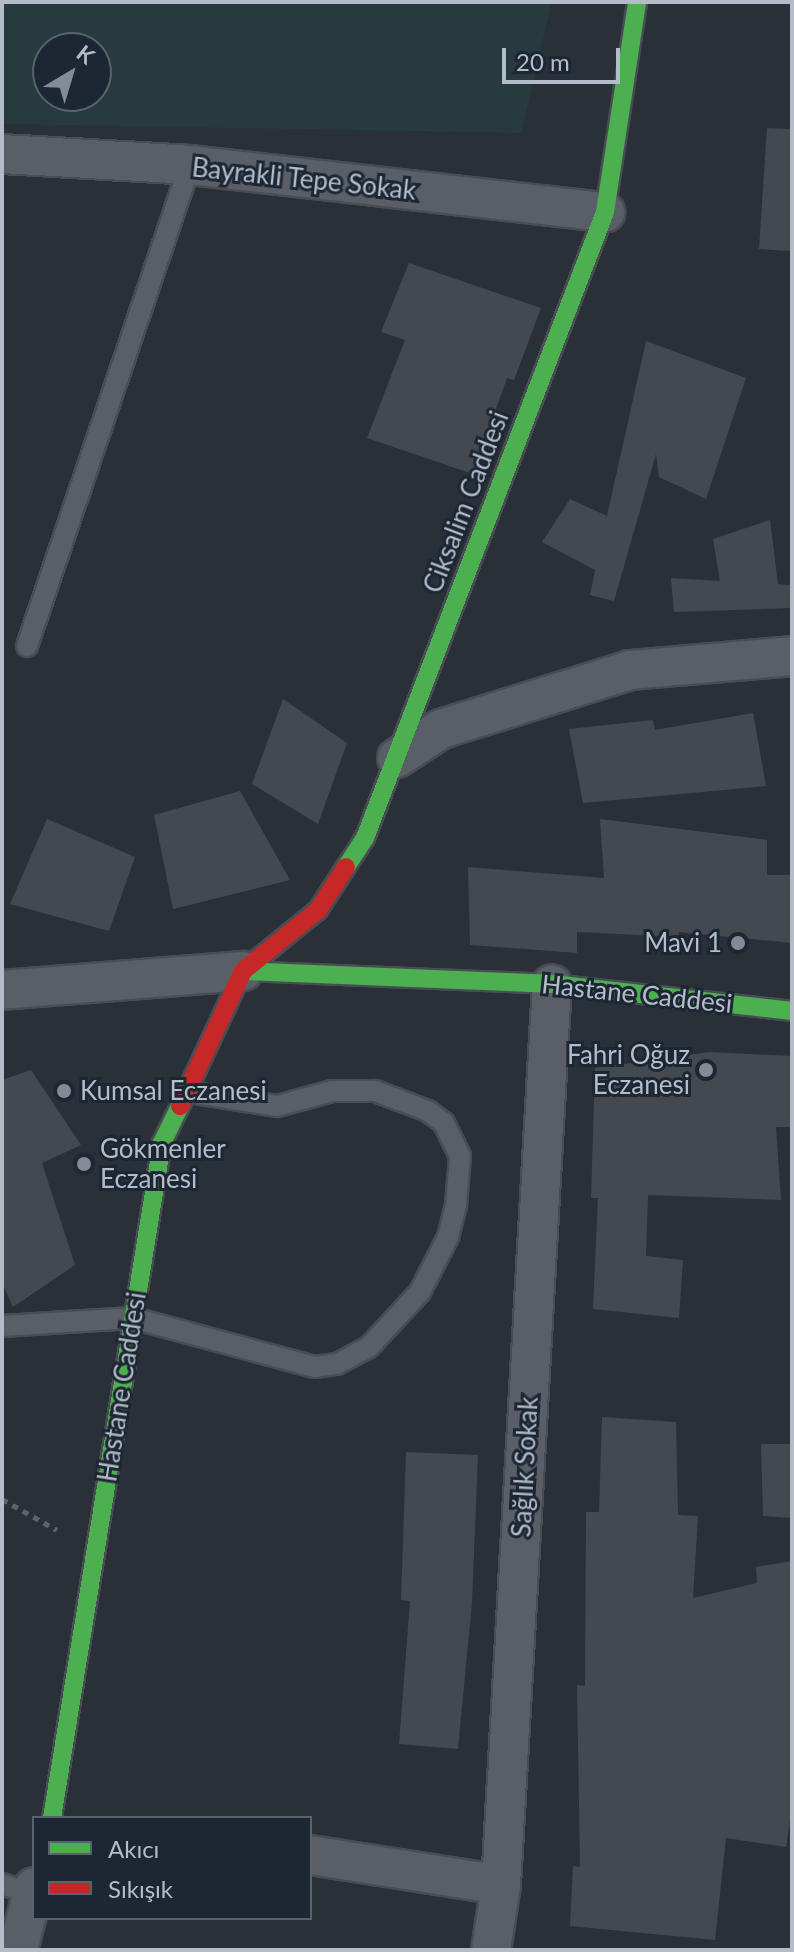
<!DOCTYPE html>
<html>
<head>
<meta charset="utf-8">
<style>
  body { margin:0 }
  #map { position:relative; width:794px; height:1952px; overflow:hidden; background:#2a3038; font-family:Lato,sans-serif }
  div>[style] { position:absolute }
  .green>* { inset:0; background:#273a3e }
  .building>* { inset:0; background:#444950 }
  .path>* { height:5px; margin-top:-2.5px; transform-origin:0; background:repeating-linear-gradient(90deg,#5d636a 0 6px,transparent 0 12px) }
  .roads { filter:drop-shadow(2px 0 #484c53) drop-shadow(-2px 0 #484c53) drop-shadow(0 2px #484c53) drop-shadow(0 -2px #484c53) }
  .lane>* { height:20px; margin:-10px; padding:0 10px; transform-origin:10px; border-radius:10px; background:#5a5e66 }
  .street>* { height:38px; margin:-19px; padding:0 19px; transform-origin:19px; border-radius:19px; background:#5a5e66 }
  .fast>* { height:18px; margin:-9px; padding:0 9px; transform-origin:9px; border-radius:9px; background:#4caf50 }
  .jam>* { height:18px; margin:-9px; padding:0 9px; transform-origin:9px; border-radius:9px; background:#c62828 }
  .dots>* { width:22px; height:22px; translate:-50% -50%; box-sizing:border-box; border:4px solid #1d2633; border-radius:50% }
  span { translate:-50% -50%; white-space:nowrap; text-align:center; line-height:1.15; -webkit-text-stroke:6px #1d2633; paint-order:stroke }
  .street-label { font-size:26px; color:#b4bcc9 }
  .poi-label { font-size:26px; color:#b4bcc9 }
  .right { translate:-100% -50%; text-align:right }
  .left { translate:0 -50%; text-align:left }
  .frame { position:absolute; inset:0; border:4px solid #b4bcc9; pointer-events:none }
  .legend { position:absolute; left:32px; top:1816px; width:280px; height:104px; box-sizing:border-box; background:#1d2633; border:2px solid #59626f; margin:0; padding:10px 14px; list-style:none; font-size:24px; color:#b4bcc9 }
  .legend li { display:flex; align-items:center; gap:16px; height:40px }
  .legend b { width:40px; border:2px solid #59626f }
  .north { position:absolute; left:32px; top:32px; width:80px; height:80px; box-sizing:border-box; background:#1d2633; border:2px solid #59626f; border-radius:50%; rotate:38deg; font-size:22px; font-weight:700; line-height:32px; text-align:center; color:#b4bcc9 }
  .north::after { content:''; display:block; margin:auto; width:28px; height:36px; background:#848b96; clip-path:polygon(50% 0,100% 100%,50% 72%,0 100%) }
  .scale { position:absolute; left:502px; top:48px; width:118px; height:36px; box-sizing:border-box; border:4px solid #b4bcc9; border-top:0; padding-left:10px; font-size:24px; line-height:28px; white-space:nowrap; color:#b4bcc9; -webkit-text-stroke:6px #1d2633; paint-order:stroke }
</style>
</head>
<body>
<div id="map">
  <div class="green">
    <div style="clip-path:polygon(evenodd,2px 2px,552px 2px,521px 133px,2px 124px,2px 2px,48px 48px,96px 48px,96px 96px,48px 96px,48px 48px)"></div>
  </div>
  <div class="building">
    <div style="clip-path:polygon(767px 128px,792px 129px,792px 251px,759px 249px)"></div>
    <div style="clip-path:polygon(409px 263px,541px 308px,514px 380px,507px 378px,473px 474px,367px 438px,405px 340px,381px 332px)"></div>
    <div style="clip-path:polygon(646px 341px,746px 378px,706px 499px,659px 477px,656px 454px,614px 601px,590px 595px,595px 570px,542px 542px,570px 499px,607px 516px)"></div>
    <div style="clip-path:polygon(770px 520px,778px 584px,791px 585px,791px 608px,674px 612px,671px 578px,720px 581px,713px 539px)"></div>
    <div style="clip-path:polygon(283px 699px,347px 743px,318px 824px,252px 784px)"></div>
    <div style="clip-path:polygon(753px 713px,766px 786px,583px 803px,569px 729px,653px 720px,655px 730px)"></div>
    <div style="clip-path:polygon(240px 791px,290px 880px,173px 909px,154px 815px)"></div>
    <div style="clip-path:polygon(47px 819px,135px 857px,109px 931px,10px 904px)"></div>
    <div style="clip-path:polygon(600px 819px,767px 840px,767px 875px,792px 875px,792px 943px,679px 932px,679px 937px,577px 932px,577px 953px,470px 945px,468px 867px,604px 878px)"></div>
    <div style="clip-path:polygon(709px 1052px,792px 1056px,792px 1127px,776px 1127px,781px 1200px,648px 1195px,646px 1256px,683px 1260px,679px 1318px,593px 1309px,598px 1198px,591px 1198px,595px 1068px)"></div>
    <div style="clip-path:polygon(31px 1070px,81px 1145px,42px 1163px,75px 1265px,13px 1307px,2px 1283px,2px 1080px)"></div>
    <div style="clip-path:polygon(602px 1417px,676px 1422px,678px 1515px,698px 1516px,693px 1598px,757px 1583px,756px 1567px,792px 1561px,792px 1807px,786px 1847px,726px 1838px,715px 1940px,570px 1926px,573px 1866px,580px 1867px,577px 1685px,585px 1686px,586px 1512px,599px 1512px)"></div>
    <div style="clip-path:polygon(761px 1444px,792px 1444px,792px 1518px,763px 1516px)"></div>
    <div style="clip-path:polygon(406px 1452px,478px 1455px,472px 1603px,458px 1749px,399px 1744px,410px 1601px,401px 1600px)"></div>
  </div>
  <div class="path">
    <div style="left:2px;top:1499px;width:63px;rotate:29.4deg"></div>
  </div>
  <div class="roads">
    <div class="lane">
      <div style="left:27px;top:646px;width:508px;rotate:-71.28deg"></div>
      <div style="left:2px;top:1326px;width:131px;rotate:-3.5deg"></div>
      <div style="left:133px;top:1318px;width:188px;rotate:15.1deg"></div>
      <div style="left:315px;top:1367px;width:22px;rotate:-8deg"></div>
      <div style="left:337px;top:1364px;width:36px;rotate:-28deg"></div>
      <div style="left:369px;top:1347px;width:75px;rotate:-47.2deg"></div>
      <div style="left:420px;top:1292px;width:62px;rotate:-63deg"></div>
      <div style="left:448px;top:1237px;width:33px;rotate:-76deg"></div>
      <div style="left:456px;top:1205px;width:49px;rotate:-85.3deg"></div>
      <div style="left:460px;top:1156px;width:37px;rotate:-116deg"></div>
      <div style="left:444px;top:1123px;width:20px;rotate:-143deg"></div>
      <div style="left:428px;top:1111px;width:57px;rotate:-159.3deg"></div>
      <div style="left:375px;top:1091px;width:43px;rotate:180deg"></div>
      <div style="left:332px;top:1091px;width:57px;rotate:164.7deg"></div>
      <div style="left:277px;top:1106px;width:96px;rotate:-171deg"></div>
      <div style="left:2px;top:1884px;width:32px;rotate:18deg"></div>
    </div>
    <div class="street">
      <div style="left:2px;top:154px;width:188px;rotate:3.3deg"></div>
      <div style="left:190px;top:165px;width:418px;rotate:6.5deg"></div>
      <div style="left:397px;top:758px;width:53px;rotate:-33.4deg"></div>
      <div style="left:441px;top:729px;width:198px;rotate:-17.3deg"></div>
      <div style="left:630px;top:670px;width:163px;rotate:-4.9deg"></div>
      <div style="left:2px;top:990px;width:242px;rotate:-4.5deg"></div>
      <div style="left:310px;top:1855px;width:193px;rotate:8.9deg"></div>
      <div style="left:18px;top:1950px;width:65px;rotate:-75.7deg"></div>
      <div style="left:491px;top:1950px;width:66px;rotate:-81.3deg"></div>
      <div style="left:501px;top:1885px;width:902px;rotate:-86.76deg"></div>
    </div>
    <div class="fast">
      <div style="left:346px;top:867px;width:35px;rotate:-57deg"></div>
      <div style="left:365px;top:838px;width:670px;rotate:-69.02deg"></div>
      <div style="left:605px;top:212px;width:212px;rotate:-81.3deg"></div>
      <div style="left:243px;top:971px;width:309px;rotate:2.4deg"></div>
      <div style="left:552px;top:984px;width:242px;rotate:6.4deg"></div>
      <div style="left:52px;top:1818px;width:684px;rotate:-80.74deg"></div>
      <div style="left:162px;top:1143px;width:41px;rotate:-64.1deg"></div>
    </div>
    <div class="jam">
      <div style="left:180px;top:1106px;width:149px;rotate:-65deg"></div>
      <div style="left:243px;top:971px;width:97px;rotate:-39.1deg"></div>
      <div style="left:318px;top:910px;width:51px;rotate:-56.9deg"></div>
    </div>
  </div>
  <div class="dots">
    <div style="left:738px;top:943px;background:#848b96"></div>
    <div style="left:706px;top:1070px;background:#848b96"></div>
    <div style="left:64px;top:1091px;background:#848b96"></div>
    <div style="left:84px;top:1164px;background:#848b96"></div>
  </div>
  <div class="street-label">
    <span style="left:304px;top:179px;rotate:6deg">Bayrakli Tepe Sokak</span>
    <span style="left:466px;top:502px;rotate:-69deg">Ciksalim Caddesi</span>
    <span style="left:637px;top:994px;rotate:6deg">Hastane Caddesi</span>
    <span style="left:122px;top:1387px;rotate:-81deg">Hastane Caddesi</span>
    <span style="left:525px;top:1467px;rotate:-87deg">Sağlık Sokak</span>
  </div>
  <div class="poi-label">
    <span class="right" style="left:722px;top:943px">Mavi 1</span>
    <span class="right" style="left:690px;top:1070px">Fahri Oğuz<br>Eczanesi</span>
    <span class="left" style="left:80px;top:1091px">Kumsal Eczanesi</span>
    <span class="left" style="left:100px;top:1164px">Gökmenler<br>Eczanesi</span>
  </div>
  <div class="frame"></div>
  <ul class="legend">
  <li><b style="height:10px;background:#4caf50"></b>Akıcı</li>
  <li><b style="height:10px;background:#c62828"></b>Sıkışık</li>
  </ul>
  <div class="north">K</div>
  <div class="scale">20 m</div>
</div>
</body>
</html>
